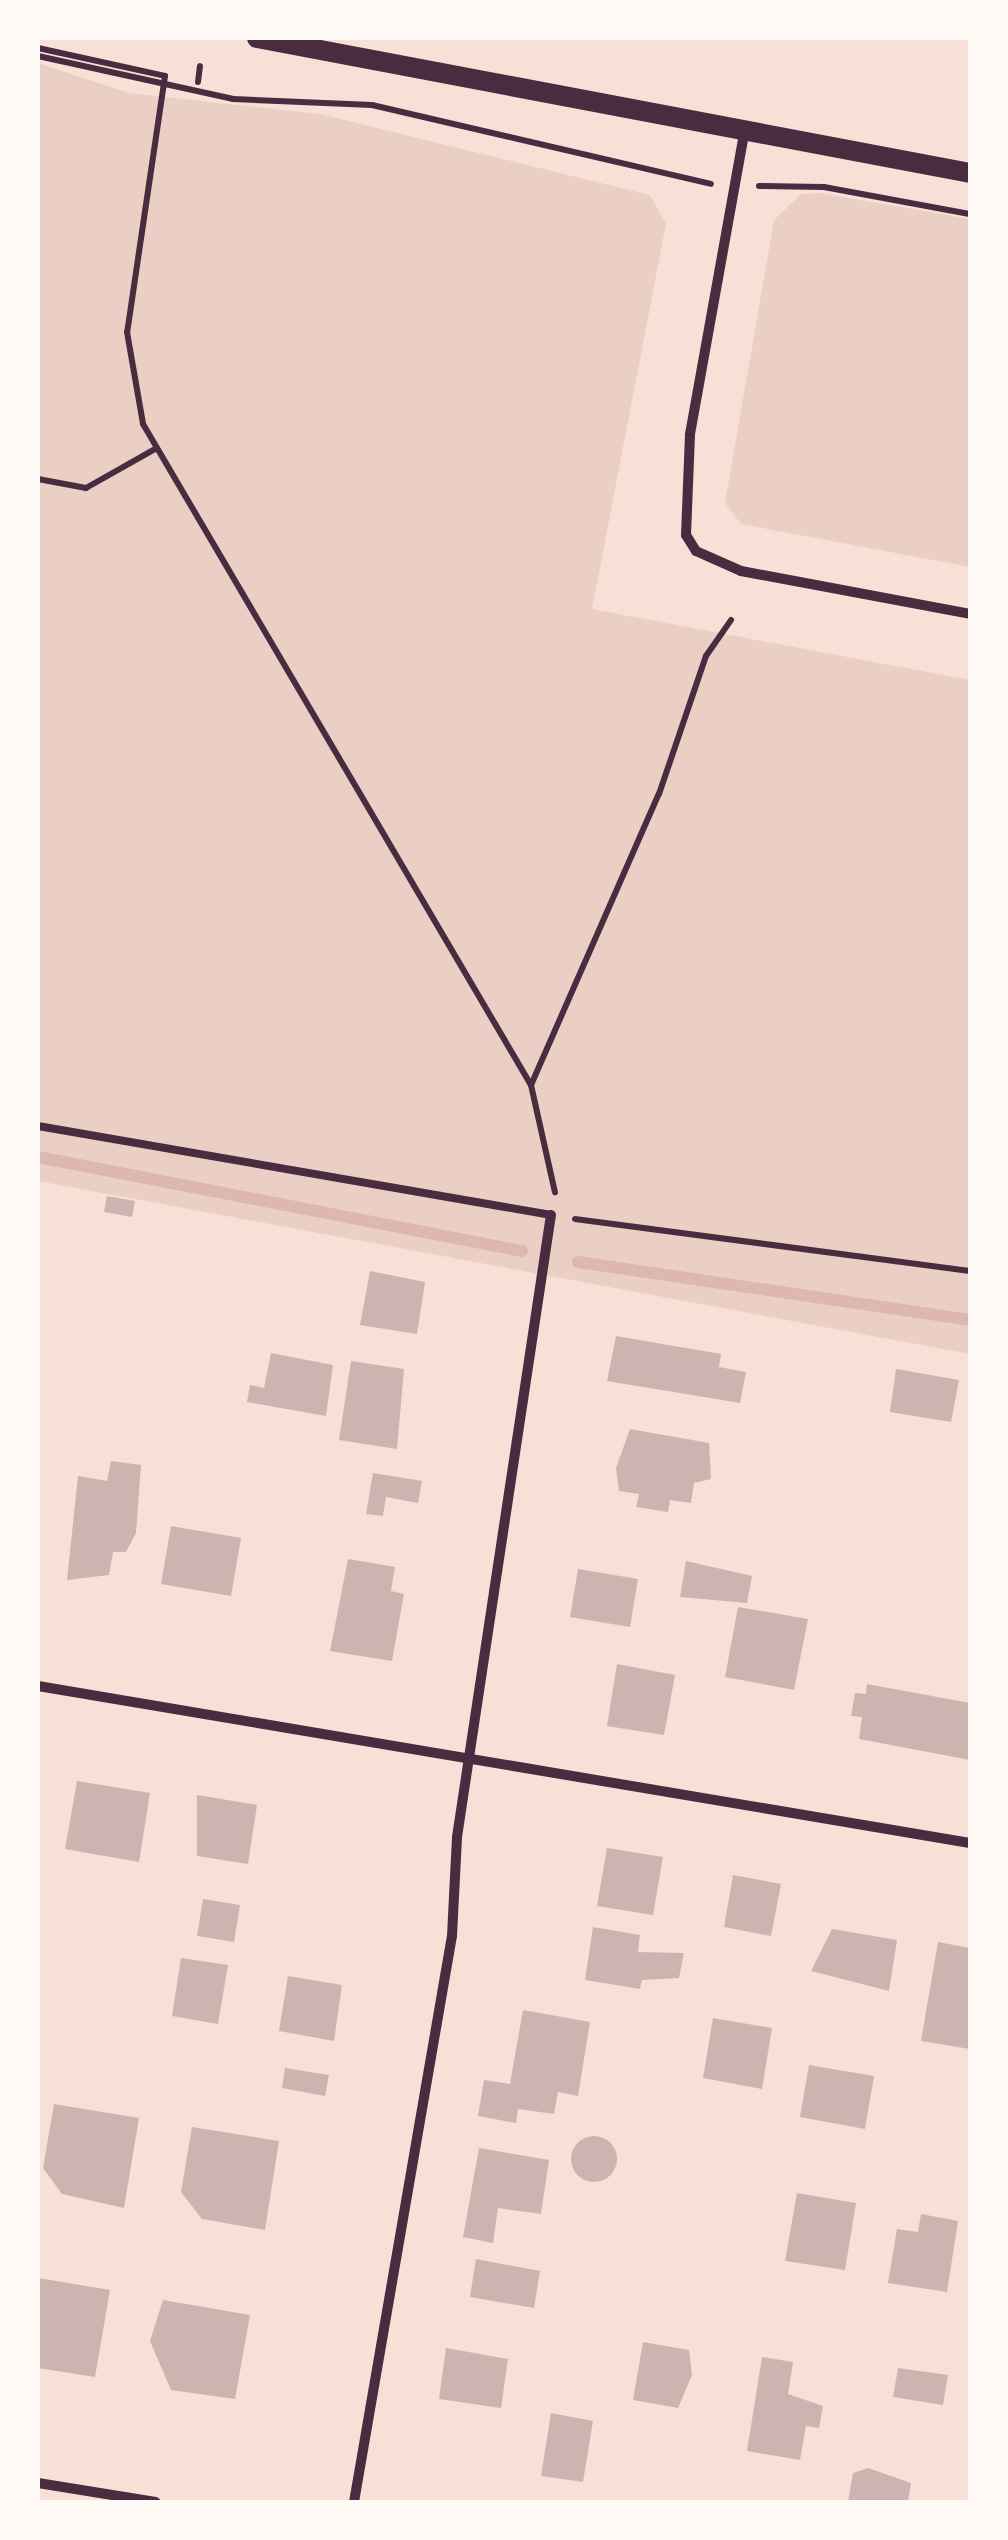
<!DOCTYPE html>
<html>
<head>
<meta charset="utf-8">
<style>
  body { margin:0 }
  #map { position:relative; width:1008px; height:2540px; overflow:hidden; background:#f7e1d7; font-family:"PT Sans Narrow",sans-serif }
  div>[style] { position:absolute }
  .green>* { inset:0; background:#ebcfc5 }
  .stream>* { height:12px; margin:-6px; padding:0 6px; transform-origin:6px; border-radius:6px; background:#dcb8b0 }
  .building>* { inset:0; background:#ccb4b1 }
  .round { border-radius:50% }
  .path>* { height:6px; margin:-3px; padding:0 3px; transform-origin:3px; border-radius:3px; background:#4a2c40 }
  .service>* { height:8px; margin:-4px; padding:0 4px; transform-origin:4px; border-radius:4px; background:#4a2c40 }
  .minor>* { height:10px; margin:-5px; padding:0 5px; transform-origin:5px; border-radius:5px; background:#4a2c40 }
  .secondary>* { height:20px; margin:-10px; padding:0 10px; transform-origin:10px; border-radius:10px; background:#4a2c40 }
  span { translate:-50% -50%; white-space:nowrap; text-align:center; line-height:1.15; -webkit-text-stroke:9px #fffaf5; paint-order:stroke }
  .frame { position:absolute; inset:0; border:40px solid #fffaf5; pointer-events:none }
</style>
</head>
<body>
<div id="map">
  <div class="green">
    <div style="clip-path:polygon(38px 63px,129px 93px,320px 114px,650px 195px,666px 224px,592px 609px,970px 680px,970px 1354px,38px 1181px)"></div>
    <div style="clip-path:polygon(820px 193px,970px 219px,970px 567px,741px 524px,725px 503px,774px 220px,801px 194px)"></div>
  </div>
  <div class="stream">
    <div style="left:38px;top:1157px;width:493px;rotate:11deg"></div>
    <div style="left:578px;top:1262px;width:396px;rotate:8.4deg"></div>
  </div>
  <div class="building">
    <div style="clip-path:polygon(107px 1196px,135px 1201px,132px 1217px,104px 1212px)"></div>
    <div style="clip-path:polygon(370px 1271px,425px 1282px,417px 1334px,360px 1325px)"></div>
    <div style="clip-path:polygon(616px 1336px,721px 1354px,719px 1367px,746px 1372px,740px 1403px,607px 1381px)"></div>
    <div style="clip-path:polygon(271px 1353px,333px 1365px,326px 1416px,247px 1402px,250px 1385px,264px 1388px)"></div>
    <div style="clip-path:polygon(351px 1361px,404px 1369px,397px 1449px,339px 1440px)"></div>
    <div style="clip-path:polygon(896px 1369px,959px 1380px,951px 1422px,890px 1412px)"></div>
    <div style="clip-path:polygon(630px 1429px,709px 1443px,711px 1479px,694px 1483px,691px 1503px,670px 1500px,668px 1512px,636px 1507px,639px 1494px,619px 1491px,616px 1468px)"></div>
    <div style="clip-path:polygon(111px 1461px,141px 1465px,136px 1533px,126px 1552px,113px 1552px,109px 1575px,67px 1580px,78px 1476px,107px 1481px)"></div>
    <div style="clip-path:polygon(373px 1473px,422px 1481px,418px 1503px,386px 1497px,383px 1516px,366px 1514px)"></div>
    <div style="clip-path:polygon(171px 1526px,241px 1538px,231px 1596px,161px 1584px)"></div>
    <div style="clip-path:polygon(348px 1559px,395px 1567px,391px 1591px,404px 1594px,392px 1661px,330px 1651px)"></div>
    <div style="clip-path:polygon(686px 1561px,752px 1576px,747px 1603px,680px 1597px)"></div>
    <div style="clip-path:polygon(578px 1569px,638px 1579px,630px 1627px,570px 1617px)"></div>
    <div style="clip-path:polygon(738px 1607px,808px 1619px,794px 1690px,725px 1677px)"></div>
    <div style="clip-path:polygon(617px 1664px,675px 1675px,664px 1735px,607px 1726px)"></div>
    <div style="clip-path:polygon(867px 1684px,970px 1703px,970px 1760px,859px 1739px,862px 1717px,851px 1716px,855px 1693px,866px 1694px)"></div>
    <div style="clip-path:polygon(77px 1781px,150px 1793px,139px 1862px,65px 1849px)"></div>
    <div style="clip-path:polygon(197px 1795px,257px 1805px,248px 1864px,197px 1856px)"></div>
    <div style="clip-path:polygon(607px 1848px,663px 1857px,653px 1915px,597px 1906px)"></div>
    <div style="clip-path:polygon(733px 1875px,781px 1884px,771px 1936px,724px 1927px)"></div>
    <div style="clip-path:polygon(203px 1899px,240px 1905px,234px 1942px,197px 1936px)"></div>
    <div style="clip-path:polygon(593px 1927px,640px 1935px,638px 1952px,684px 1953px,679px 1978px,642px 1980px,640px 1989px,585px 1980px)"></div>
    <div style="clip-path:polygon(832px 1929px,897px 1940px,889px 1991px,811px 1971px)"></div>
    <div style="clip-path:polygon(938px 1942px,970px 1948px,970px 2049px,921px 2041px)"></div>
    <div style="clip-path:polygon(181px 1958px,228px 1965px,218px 2024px,172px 2016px)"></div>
    <div style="clip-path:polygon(288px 1976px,342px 1985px,334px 2041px,279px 2031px)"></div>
    <div style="clip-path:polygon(523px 2010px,590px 2022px,578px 2096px,558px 2092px,554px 2114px,518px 2109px,516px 2123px,478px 2116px,484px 2080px,510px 2084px)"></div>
    <div style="clip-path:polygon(713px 2018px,772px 2028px,762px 2089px,703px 2078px)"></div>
    <div style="clip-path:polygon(809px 2065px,874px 2076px,865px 2129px,800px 2117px)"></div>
    <div style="clip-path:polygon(285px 2068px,329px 2075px,325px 2096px,282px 2088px)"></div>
    <div style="clip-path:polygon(54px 2104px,139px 2118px,124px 2208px,62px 2194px,43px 2168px)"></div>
    <div style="clip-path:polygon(192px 2127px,279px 2141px,265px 2230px,202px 2219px,181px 2192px)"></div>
    <div class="round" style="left:571px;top:2136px;width:46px;height:46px"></div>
    <div style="clip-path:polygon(479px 2148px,549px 2160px,541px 2214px,498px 2208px,493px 2243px,463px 2237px)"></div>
    <div style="clip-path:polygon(797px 2193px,856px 2203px,845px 2270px,785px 2261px)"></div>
    <div style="clip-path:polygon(921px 2214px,958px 2221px,947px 2292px,888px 2283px,897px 2229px,918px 2232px)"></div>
    <div style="clip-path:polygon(476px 2259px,540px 2271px,534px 2308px,470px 2297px)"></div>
    <div style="clip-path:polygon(38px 2278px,110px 2290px,95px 2377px,38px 2368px)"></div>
    <div style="clip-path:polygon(163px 2300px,250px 2315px,235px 2399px,171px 2390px,150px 2341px)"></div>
    <div style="clip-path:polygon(643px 2342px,689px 2350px,692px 2375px,678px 2408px,633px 2400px)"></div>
    <div style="clip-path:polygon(446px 2348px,508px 2359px,501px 2408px,439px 2399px)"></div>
    <div style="clip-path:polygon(762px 2357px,793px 2362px,788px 2394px,823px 2406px,819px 2428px,806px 2426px,800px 2460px,747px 2451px)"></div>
    <div style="clip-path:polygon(898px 2368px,948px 2375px,943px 2405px,893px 2397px)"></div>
    <div style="clip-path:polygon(551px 2413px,593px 2421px,583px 2482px,541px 2476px)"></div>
    <div style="clip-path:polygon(868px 2468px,911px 2483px,908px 2502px,848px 2502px,853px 2473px)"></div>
  </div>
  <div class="path">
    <div style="left:38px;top:48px;width:130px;rotate:12.4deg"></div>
    <div style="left:165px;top:76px;width:259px;rotate:98.4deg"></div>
    <div style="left:127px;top:332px;width:93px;rotate:80.1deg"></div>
    <div style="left:143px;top:424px;width:766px;rotate:59.59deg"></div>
    <div style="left:531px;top:1085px;width:110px;rotate:77.4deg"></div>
    <div style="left:38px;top:56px;width:200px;rotate:12.4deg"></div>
    <div style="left:233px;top:99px;width:139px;rotate:2.5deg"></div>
    <div style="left:372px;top:105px;width:348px;rotate:13.1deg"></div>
    <div style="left:198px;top:82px;width:16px;rotate:-83deg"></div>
    <div style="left:759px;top:186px;width:65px;rotate:0.9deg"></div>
    <div style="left:824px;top:187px;width:148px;rotate:10.5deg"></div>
    <div style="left:38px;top:479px;width:49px;rotate:10.6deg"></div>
    <div style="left:86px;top:488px;width:81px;rotate:-29.4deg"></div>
    <div style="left:531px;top:1085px;width:318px;rotate:-66.3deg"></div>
    <div style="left:659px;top:794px;width:146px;rotate:-71.2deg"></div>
    <div style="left:706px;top:656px;width:44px;rotate:-55.2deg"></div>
    <div style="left:575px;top:1219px;width:398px;rotate:7.5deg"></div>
  </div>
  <div class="service">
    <div style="left:38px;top:1126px;width:521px;rotate:9.84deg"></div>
  </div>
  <div class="minor">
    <div style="left:744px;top:134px;width:306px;rotate:100.2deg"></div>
    <div style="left:690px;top:435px;width:100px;rotate:92.3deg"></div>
    <div style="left:686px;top:535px;width:19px;rotate:58deg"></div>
    <div style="left:696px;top:551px;width:49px;rotate:24deg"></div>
    <div style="left:741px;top:571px;width:233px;rotate:10.6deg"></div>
    <div style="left:38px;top:1686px;width:945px;rotate:9.56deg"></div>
    <div style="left:38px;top:2483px;width:119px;rotate:9.2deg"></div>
    <div style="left:354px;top:2502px;width:574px;rotate:-80.18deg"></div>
    <div style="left:452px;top:1936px;width:99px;rotate:-87.1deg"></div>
    <div style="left:457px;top:1837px;width:629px;rotate:-81.41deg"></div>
  </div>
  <div class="secondary">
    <div style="left:257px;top:38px;width:726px;rotate:10.72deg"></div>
  </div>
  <div class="frame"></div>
</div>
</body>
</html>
